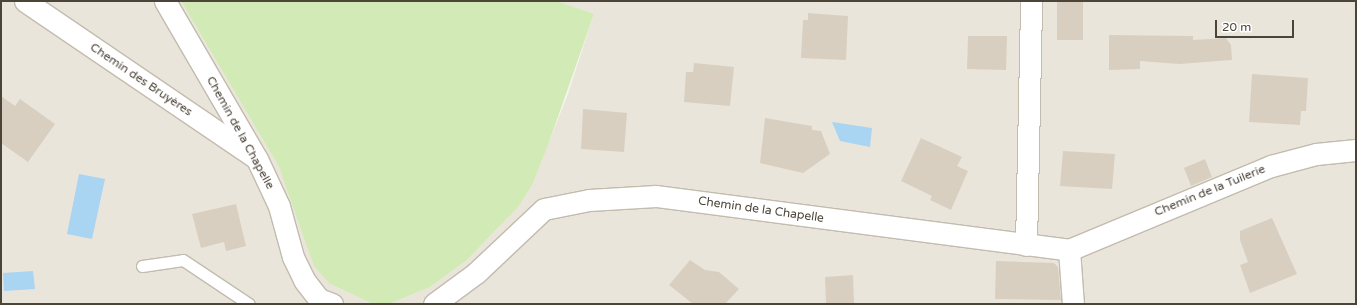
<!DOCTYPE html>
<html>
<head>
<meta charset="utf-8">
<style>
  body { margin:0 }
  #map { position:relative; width:1357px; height:305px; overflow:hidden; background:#f6f3ec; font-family:"Varela Round",sans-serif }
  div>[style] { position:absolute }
  .residential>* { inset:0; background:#eae5da }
  .green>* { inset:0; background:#d2eab5 }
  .water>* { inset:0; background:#a9d4f2 }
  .building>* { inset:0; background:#d8cfc1 }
  .roads { filter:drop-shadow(1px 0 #c2bbae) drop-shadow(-1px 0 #c2bbae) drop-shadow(0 1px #c2bbae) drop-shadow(0 -1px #c2bbae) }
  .lane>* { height:11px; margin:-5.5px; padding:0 5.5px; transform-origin:5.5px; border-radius:5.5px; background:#fff }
  .street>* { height:21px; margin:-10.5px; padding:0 10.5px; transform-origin:10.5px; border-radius:10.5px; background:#fff }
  span { translate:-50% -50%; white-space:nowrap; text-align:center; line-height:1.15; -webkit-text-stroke:4px #fff; paint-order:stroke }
  .street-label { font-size:12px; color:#4b4439 }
  .frame { position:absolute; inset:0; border:2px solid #4b4439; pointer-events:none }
  .scale { position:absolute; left:1215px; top:20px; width:79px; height:18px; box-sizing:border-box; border:2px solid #4b4439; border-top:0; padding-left:5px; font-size:12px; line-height:14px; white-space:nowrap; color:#4b4439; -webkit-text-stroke:3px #fff; paint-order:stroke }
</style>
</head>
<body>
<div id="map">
  <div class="residential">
    <div style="clip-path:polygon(1px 1px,181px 1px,279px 167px,297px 213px,330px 284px,373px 304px,1px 304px)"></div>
    <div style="clip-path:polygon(557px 1px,1356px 1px,1356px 304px,389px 304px,430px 287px,467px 260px,499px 227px,532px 185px,568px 94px,594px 14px)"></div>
  </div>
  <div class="green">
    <div style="clip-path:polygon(181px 1px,557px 1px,594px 14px,548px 145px,532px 185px,518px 207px,467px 260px,430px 287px,389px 304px,373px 304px,330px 284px,314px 266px,279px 167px)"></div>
  </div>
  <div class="water">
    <div style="clip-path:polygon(832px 122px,872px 128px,870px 147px,840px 141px)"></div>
    <div style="clip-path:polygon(79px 174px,105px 179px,92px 239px,67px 234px)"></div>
    <div style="clip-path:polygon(33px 271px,35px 289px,4px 291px,3px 273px)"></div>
  </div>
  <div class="building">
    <div style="clip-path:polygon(1057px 1px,1083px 1px,1083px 40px,1057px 40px)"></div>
    <div style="clip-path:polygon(808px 13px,848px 16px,846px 60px,801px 58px,803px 20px,808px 20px)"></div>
    <div style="clip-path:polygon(1109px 35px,1193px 36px,1193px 40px,1226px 38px,1231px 45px,1232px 60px,1179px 64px,1140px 61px,1140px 69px,1109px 70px)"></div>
    <div style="clip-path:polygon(968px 36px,1007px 36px,1006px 70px,967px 69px)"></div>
    <div style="clip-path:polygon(694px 63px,734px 67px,730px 106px,684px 102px,686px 72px,693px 72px)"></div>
    <div style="clip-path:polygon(1252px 74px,1308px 78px,1306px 111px,1301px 111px,1300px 125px,1249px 122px)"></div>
    <div style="clip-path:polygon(1px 96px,15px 106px,20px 99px,55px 124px,28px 162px,1px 143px)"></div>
    <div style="clip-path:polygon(583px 109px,627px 113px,624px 152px,581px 149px)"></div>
    <div style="clip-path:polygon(765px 118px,812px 126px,812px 130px,821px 131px,830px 154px,803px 173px,760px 163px)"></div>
    <div style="clip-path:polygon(921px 138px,962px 157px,957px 166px,968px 171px,951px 210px,930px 200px,932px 196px,901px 181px)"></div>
    <div style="clip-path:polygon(1063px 151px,1115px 154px,1112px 189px,1060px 186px)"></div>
    <div style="clip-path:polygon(1205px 159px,1212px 177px,1191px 186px,1184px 168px)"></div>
    <div style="clip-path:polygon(236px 204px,246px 246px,226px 251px,224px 242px,201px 248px,192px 214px)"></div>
    <div style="clip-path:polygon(1272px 218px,1297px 274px,1250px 293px,1240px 265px,1248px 262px,1240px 240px,1240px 231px)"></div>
    <div style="clip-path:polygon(690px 260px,705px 270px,719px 272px,739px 289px,725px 304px,693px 304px,669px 285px)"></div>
    <div style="clip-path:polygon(996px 261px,1054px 263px,1058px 267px,1061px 300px,995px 299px)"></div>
    <div style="clip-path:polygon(853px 275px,854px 304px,826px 304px,825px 277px)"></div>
  </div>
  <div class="roads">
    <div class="lane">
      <div style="left:142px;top:266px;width:41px;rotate:-8.3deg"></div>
      <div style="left:183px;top:260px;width:79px;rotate:33.7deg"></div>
    </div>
    <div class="street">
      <div style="left:25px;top:1px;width:276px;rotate:34.2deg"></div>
      <div style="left:165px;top:1px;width:183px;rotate:59.8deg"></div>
      <div style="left:257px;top:159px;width:52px;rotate:64.9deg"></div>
      <div style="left:279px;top:206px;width:53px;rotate:74.6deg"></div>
      <div style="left:293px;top:257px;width:25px;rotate:64deg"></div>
      <div style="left:304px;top:280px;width:24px;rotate:52deg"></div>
      <div style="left:319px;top:299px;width:14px;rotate:21deg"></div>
      <div style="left:1026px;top:245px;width:244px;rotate:-88.8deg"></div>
      <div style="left:1069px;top:250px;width:219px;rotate:-22.6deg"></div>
      <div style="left:1271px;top:166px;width:47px;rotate:-14.9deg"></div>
      <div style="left:1316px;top:154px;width:40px;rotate:-5.7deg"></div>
      <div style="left:434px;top:304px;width:52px;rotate:-36.4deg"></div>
      <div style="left:476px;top:273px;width:93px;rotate:-43.3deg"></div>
      <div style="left:544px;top:209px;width:46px;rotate:-11.3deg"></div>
      <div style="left:589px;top:200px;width:67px;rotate:-3.4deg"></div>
      <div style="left:656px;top:196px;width:417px;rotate:7.4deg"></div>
      <div style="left:1069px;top:250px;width:54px;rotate:85.8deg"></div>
    </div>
  </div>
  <div class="street-label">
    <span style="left:141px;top:80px;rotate:34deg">Chemin des Bruyères</span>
    <span style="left:240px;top:133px;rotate:61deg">Chemin de la Chapelle</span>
    <span style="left:1210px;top:191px;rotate:-22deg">Chemin de la Tuilerie</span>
    <span style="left:761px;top:210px;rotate:8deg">Chemin de la Chapelle</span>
  </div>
  <div class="frame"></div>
  <div class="scale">20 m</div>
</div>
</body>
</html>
